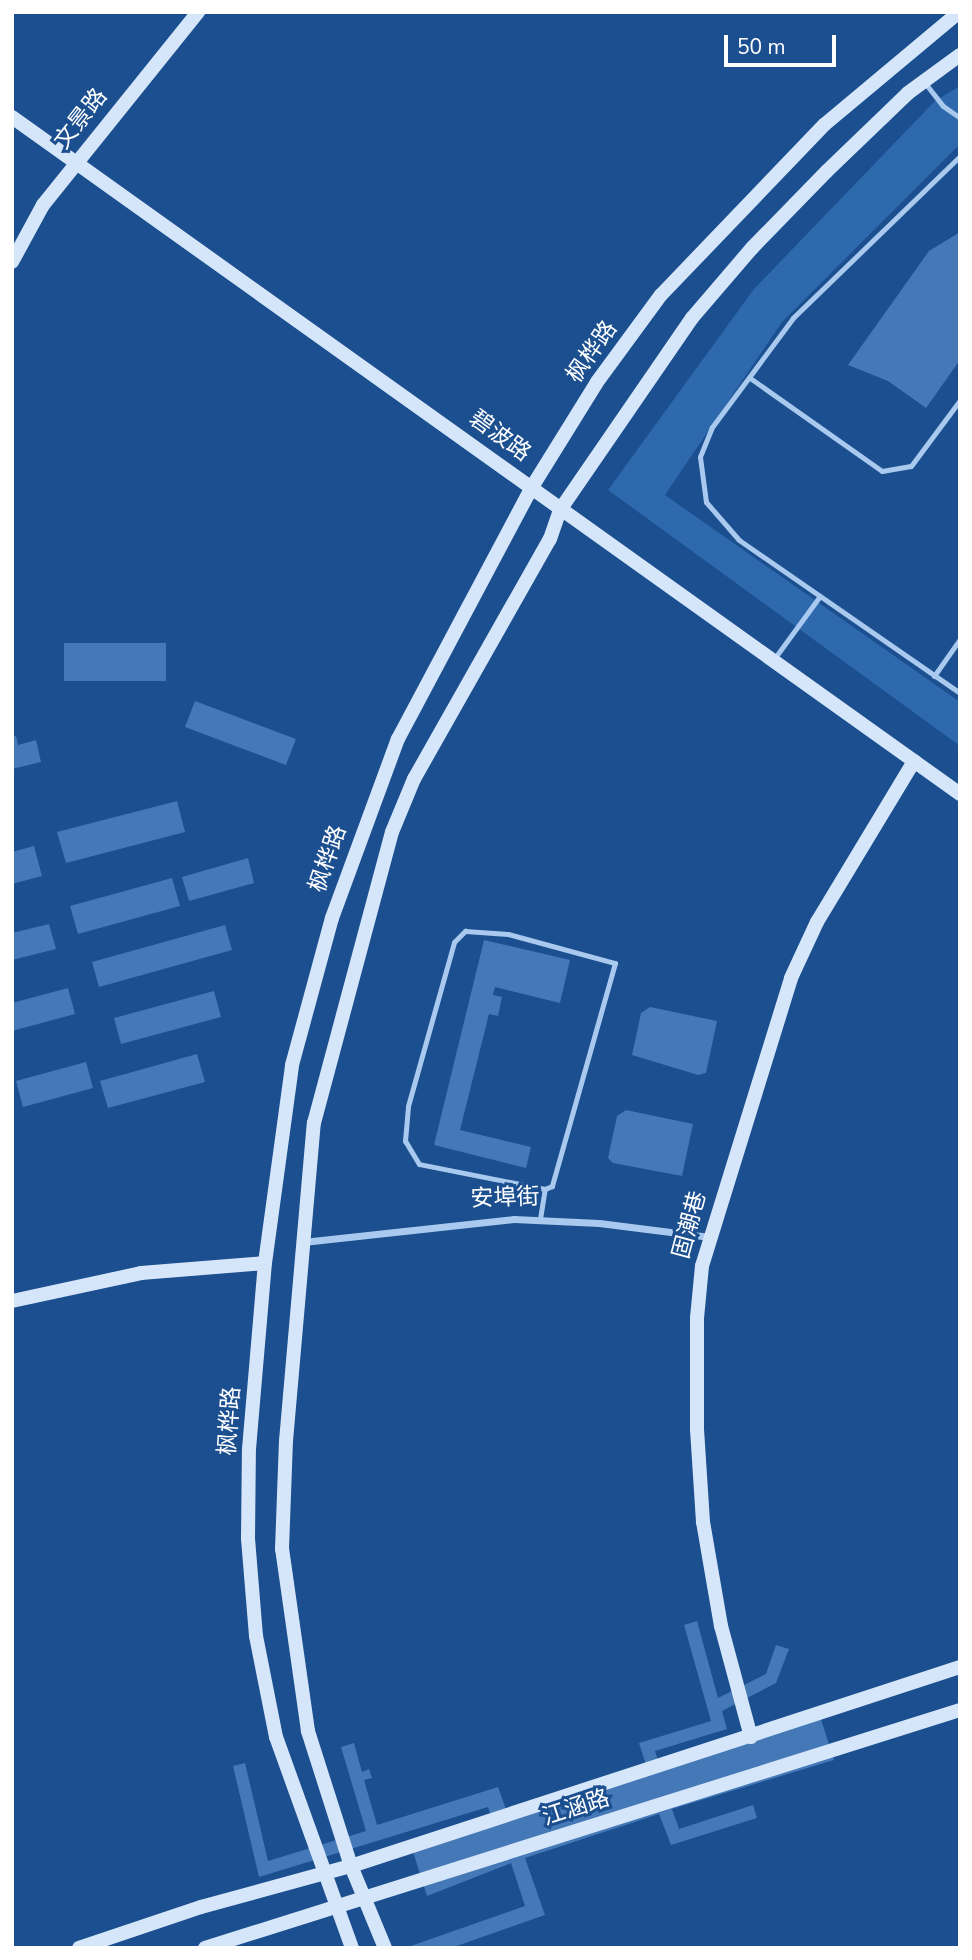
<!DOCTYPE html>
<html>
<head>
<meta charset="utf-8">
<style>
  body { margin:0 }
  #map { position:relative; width:972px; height:1960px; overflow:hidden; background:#1b4f8f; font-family:"Nunito Sans","Noto Sans SC",sans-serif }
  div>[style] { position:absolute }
  .green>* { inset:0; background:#2e69ad }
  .building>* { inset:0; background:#4478b7 }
  .lane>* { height:5px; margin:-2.5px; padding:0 2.5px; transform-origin:2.5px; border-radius:2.5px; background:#a9c9ee }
  .street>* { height:7px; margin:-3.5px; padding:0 3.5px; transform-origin:3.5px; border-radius:3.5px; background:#a9c9ee }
  .secondary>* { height:14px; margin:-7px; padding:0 7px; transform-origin:7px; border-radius:7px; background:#d6e6fa }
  span { translate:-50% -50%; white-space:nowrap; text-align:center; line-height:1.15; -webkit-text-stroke:6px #1b4f8f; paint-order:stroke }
  .street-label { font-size:23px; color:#fff }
  .frame { position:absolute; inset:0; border:14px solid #fff; pointer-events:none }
  .scale { position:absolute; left:724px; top:35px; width:112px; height:32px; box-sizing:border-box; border:4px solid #fff; border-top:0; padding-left:9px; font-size:21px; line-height:24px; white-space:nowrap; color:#fff; -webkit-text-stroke:5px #1b4f8f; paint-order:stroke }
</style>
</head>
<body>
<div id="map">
  <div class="green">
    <div style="clip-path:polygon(960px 86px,960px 144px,782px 322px,665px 495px,960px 702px,960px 746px,608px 490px,754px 289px,935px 101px)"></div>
  </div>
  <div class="building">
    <div style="clip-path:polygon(960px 232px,960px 360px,926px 408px,888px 381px,848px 365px,929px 251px)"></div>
    <div style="clip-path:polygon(64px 643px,166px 643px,166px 681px,64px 681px)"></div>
    <div style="clip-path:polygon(195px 701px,296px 739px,286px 765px,185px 727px)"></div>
    <div style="clip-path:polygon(16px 736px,18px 745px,36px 740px,41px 762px,12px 769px,12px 737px)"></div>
    <div style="clip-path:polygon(177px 801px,185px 832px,66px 863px,57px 832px)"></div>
    <div style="clip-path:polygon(34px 846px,42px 876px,12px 884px,12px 852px)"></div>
    <div style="clip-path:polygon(248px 858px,254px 883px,189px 901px,182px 877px)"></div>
    <div style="clip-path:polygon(172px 878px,180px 906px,78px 934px,70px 906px)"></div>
    <div style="clip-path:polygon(49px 924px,56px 949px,12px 960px,12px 933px)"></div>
    <div style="clip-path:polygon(225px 925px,232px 950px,99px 987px,92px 962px)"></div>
    <div style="clip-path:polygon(484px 940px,570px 960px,560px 1003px,495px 987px,493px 995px,502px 997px,498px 1016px,489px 1014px,460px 1130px,531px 1147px,526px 1168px,434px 1145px)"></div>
    <div style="clip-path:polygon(68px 988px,75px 1014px,12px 1031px,12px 1003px)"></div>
    <div style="clip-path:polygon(214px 991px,221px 1017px,121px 1044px,114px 1018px)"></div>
    <div style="clip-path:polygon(650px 1007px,717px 1021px,706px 1073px,698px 1075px,632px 1055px,641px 1013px)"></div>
    <div style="clip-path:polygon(197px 1054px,205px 1082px,108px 1108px,100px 1081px)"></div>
    <div style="clip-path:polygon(86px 1062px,93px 1088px,23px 1107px,16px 1081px)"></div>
    <div style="clip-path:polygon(626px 1110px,693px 1124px,682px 1176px,613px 1163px,608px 1158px,617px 1116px)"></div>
    <div style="clip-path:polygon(697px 1621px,718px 1698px,766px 1674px,776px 1645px,789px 1649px,776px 1683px,722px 1711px,727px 1729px,655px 1751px,659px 1764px,818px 1710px,834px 1760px,672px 1809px,679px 1829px,753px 1805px,757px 1818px,671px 1845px,659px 1814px,525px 1858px,545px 1915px,451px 1948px,408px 1947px,525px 1906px,511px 1863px,427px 1896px,410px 1842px,492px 1819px,488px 1807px,259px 1877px,233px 1766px,245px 1763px,268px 1861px,366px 1831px,341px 1747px,354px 1743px,362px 1772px,369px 1769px,372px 1778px,364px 1780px,377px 1825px,498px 1787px,508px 1815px,647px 1768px,639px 1743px,711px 1721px,684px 1625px)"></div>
  </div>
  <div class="lane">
    <div style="left:925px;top:83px;width:29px;rotate:52deg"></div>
    <div style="left:943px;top:106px;width:21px;rotate:35deg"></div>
    <div style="left:960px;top:156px;width:233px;rotate:135.9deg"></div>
    <div style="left:793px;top:318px;width:136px;rotate:126.6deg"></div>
    <div style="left:712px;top:427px;width:32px;rotate:112deg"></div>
    <div style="left:700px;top:457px;width:45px;rotate:82.4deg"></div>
    <div style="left:706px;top:502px;width:50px;rotate:49deg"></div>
    <div style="left:739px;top:540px;width:269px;rotate:34.7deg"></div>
    <div style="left:750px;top:378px;width:161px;rotate:35.2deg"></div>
    <div style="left:882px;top:471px;width:29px;rotate:-10deg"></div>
    <div style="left:911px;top:466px;width:82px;rotate:-53.4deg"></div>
    <div style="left:774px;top:659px;width:78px;rotate:-53.9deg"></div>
    <div style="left:934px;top:676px;width:45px;rotate:-54.9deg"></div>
    <div style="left:540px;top:1219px;width:30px;rotate:-81deg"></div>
    <div style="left:545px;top:1189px;width:128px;rotate:-168.8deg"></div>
    <div style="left:419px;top:1164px;width:27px;rotate:-121deg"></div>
    <div style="left:405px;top:1141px;width:35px;rotate:-85deg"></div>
    <div style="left:408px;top:1106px;width:170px;rotate:-74.3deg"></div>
    <div style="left:454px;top:942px;width:16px;rotate:-45deg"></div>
    <div style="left:465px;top:931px;width:43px;rotate:4deg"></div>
    <div style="left:508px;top:934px;width:111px;rotate:15.2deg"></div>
    <div style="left:615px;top:963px;width:232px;rotate:105.8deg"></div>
    <div style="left:552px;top:1186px;width:8px;rotate:157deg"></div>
  </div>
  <div class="street">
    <div style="left:303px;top:1242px;width:212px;rotate:-6.2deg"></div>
    <div style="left:514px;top:1219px;width:85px;rotate:2.7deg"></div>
    <div style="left:599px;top:1223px;width:112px;rotate:7.2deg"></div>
  </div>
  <div class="secondary">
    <div style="left:12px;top:117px;width:1165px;rotate:35.53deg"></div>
    <div style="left:12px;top:262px;width:65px;rotate:-61.5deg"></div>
    <div style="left:43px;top:205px;width:248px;rotate:-51.2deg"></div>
    <div style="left:12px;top:1301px;width:132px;rotate:-12.2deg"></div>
    <div style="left:141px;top:1273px;width:124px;rotate:-4.6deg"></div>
    <div style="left:751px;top:1737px;width:115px;rotate:-105.1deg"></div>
    <div style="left:721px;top:1626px;width:106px;rotate:-99.8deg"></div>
    <div style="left:703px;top:1522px;width:92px;rotate:-93.7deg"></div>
    <div style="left:697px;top:1430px;width:112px;rotate:-90deg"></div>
    <div style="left:697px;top:1318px;width:52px;rotate:-84.5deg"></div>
    <div style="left:702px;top:1266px;width:301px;rotate:-72.8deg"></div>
    <div style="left:791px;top:978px;width:62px;rotate:-65.1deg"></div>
    <div style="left:817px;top:922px;width:188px;rotate:-58.9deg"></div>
    <div style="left:79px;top:1948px;width:129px;rotate:-18.6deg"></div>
    <div style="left:201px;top:1907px;width:156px;rotate:-15.3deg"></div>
    <div style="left:351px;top:1866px;width:641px;rotate:-18.1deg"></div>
    <div style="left:205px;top:1948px;width:792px;rotate:-17.5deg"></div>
    <div style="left:352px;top:1948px;width:224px;rotate:-109.8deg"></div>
    <div style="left:276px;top:1737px;width:103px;rotate:-101.2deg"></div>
    <div style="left:256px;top:1636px;width:98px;rotate:-94.7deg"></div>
    <div style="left:248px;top:1538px;width:89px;rotate:-89.4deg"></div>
    <div style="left:249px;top:1449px;width:187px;rotate:-85.1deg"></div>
    <div style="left:265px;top:1263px;width:200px;rotate:-82.2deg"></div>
    <div style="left:292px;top:1065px;width:152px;rotate:-74.8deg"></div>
    <div style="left:332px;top:918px;width:191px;rotate:-69.8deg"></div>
    <div style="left:398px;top:739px;width:285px;rotate:-62deg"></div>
    <div style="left:532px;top:487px;width:123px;rotate:-58.2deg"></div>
    <div style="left:597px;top:382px;width:108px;rotate:-53.7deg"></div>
    <div style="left:661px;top:295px;width:236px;rotate:-46.2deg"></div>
    <div style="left:824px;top:125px;width:176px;rotate:-39.9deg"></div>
    <div style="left:385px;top:1948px;width:89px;rotate:-112.5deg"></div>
    <div style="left:351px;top:1866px;width:142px;rotate:-107.7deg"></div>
    <div style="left:308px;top:1731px;width:184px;rotate:-98.1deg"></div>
    <div style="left:282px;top:1549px;width:108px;rotate:-87.9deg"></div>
    <div style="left:286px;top:1441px;width:319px;rotate:-85deg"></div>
    <div style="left:314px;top:1123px;width:301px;rotate:-75deg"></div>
    <div style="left:392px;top:832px;width:57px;rotate:-67.5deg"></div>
    <div style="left:414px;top:779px;width:276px;rotate:-60.5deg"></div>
    <div style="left:550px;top:539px;width:31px;rotate:-71deg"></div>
    <div style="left:560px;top:510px;width:233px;rotate:-55.5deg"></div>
    <div style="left:692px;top:318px;width:92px;rotate:-49.4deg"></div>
    <div style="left:752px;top:248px;width:107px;rotate:-45.8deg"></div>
    <div style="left:827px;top:171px;width:112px;rotate:-43.9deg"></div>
    <div style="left:908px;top:93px;width:64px;rotate:-36.2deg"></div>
  </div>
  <div class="street-label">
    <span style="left:81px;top:119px;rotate:-52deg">文景路</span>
    <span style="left:592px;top:352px;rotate:-55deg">枫桦路</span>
    <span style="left:500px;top:436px;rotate:36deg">碧波路</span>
    <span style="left:328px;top:859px;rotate:-71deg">枫桦路</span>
    <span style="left:505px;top:1198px;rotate:-2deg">安埠街</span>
    <span style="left:690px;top:1225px;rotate:-75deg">固潮巷</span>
    <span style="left:230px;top:1421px;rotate:-86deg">枫桦路</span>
    <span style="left:576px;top:1808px;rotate:-18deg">江涵路</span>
  </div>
  <div class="frame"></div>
  <div class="scale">50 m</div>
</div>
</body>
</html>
